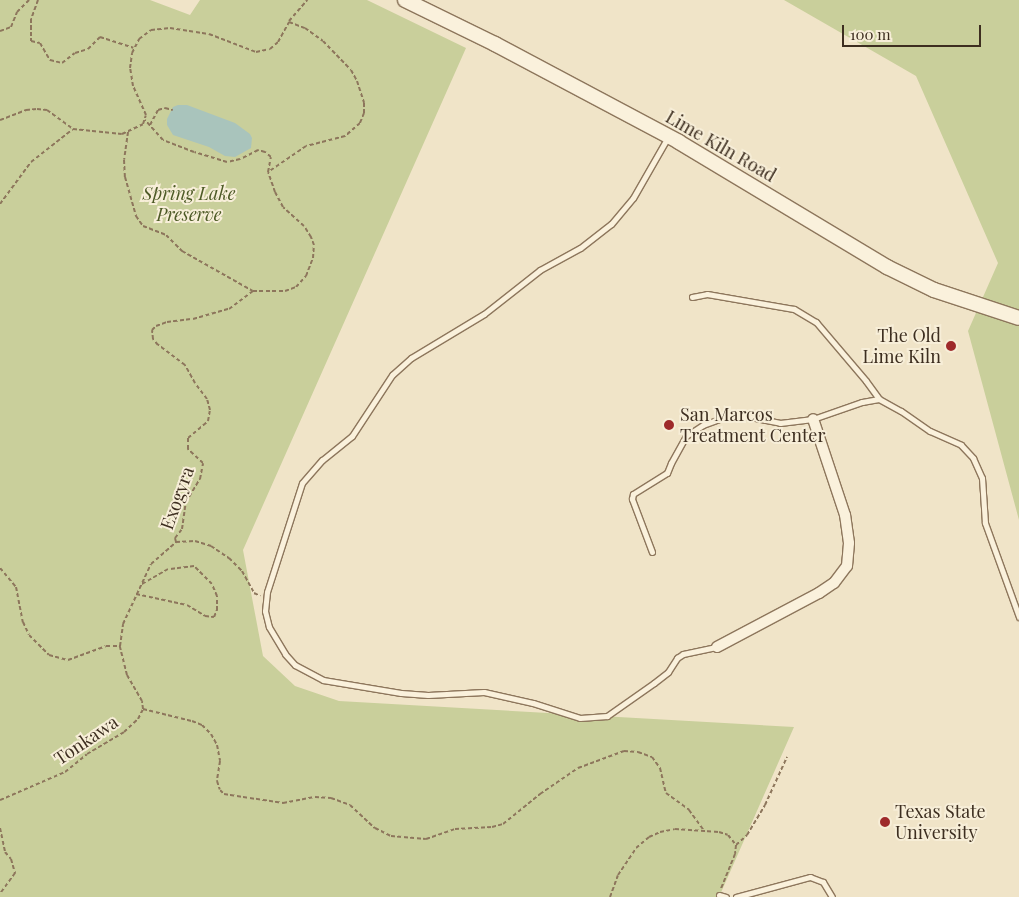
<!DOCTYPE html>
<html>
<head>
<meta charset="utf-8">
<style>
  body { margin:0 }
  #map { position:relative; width:1019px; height:897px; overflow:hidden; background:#f0e4c8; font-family:"Playfair Display",serif }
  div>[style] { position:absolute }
  .green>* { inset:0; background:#c9cf9b }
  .water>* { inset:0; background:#a9c4bc }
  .path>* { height:2px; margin-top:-1px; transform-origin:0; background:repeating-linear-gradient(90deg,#8d765c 0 4px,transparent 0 6.5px) }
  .roads { filter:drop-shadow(1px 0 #8d765c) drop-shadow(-1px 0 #8d765c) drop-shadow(0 1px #8d765c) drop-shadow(0 -1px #8d765c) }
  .lane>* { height:5px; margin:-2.5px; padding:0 2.5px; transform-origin:2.5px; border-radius:2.5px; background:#faf1dc }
  .street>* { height:10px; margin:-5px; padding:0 5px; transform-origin:5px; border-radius:5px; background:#faf1dc }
  .secondary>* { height:14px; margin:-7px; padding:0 7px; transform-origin:7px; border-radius:7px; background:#faf1dc }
  .dots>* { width:14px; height:14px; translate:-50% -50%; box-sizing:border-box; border:2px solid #f7eed8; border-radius:50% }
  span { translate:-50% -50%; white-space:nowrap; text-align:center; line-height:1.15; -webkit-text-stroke:4px #f7eed8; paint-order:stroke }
  .street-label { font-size:18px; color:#3d2e20 }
  .park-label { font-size:18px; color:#4d5a26; font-style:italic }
  .poi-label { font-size:18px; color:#3d2e20 }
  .right { translate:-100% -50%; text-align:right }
  .left { translate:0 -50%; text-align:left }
  .scale { position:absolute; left:842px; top:25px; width:139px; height:22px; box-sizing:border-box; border:2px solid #3d2e20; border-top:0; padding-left:6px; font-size:15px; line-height:18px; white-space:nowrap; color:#3d2e20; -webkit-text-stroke:4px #f7eed8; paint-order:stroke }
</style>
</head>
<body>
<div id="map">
  <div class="green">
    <div style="clip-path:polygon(0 0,150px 0,190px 15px,200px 0,367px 0,466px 48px,243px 550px,263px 656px,295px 686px,339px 701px,794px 727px,719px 897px,0 897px)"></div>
    <div style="clip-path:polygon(784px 0,1019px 0,1019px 520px,968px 331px,998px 263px,916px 76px)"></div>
  </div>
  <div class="water">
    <div style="clip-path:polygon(178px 105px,187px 105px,235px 123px,250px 134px,252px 138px,251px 148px,235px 157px,225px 156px,209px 147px,173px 135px,167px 125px,167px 119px,173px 107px)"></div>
  </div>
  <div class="path">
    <div style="left:38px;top:0;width:20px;rotate:110deg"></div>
    <div style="left:31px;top:19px;width:22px;rotate:90deg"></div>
    <div style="left:31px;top:41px;width:9px;rotate:13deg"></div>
    <div style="left:40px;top:43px;width:20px;rotate:60deg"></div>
    <div style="left:50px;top:60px;width:12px;rotate:14deg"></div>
    <div style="left:62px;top:63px;width:16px;rotate:-38deg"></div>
    <div style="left:75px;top:53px;width:14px;rotate:-17deg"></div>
    <div style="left:88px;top:49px;width:17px;rotate:-45deg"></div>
    <div style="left:100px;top:37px;width:35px;rotate:18deg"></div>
    <div style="left:289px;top:21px;width:28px;rotate:-49deg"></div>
    <div style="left:0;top:31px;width:12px;rotate:-20deg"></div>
    <div style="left:11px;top:27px;width:16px;rotate:-68deg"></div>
    <div style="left:17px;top:12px;width:17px;rotate:-45deg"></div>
    <div style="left:0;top:120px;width:28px;rotate:-21deg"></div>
    <div style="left:26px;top:110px;width:11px;rotate:-5deg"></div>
    <div style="left:37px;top:109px;width:10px;rotate:6deg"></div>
    <div style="left:47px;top:110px;width:31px;rotate:36deg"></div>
    <div style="left:150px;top:125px;width:17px;rotate:-62deg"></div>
    <div style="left:158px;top:110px;width:7px;rotate:-16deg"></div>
    <div style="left:165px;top:108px;width:8px;rotate:14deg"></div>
    <div style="left:73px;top:129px;width:49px;rotate:5.8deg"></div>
    <div style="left:122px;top:134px;width:23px;rotate:-25deg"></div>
    <div style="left:143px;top:124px;width:9px;rotate:-72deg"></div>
    <div style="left:146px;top:115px;width:32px;rotate:-114deg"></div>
    <div style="left:133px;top:86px;width:18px;rotate:-99deg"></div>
    <div style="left:130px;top:68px;width:15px;rotate:-82deg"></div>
    <div style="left:132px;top:53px;width:16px;rotate:-63deg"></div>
    <div style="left:139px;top:39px;width:15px;rotate:-37deg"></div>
    <div style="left:151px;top:30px;width:19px;rotate:-6deg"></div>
    <div style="left:170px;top:28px;width:39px;rotate:9deg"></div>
    <div style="left:209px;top:34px;width:50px;rotate:21deg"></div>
    <div style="left:256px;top:52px;width:14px;rotate:-12deg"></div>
    <div style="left:270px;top:49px;width:11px;rotate:-41deg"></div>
    <div style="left:278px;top:42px;width:23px;rotate:-61deg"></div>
    <div style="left:289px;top:22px;width:17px;rotate:21deg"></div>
    <div style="left:305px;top:28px;width:22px;rotate:36deg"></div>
    <div style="left:323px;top:41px;width:40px;rotate:46deg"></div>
    <div style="left:351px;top:70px;width:13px;rotate:61deg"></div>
    <div style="left:357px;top:81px;width:23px;rotate:72deg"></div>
    <div style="left:364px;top:103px;width:10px;rotate:90deg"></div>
    <div style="left:364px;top:113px;width:11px;rotate:112deg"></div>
    <div style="left:360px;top:123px;width:20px;rotate:139deg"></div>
    <div style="left:345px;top:136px;width:40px;rotate:165.6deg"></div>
    <div style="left:306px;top:146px;width:46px;rotate:145.6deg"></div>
    <div style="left:128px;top:132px;width:28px;rotate:98deg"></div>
    <div style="left:124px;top:160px;width:17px;rotate:87deg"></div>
    <div style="left:125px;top:177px;width:41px;rotate:74.2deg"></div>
    <div style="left:136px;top:216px;width:12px;rotate:55deg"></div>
    <div style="left:143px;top:226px;width:25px;rotate:21deg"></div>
    <div style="left:166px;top:235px;width:23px;rotate:45deg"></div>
    <div style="left:182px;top:251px;width:81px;rotate:29.4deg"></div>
    <div style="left:253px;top:291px;width:32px"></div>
    <div style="left:285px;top:291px;width:12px;rotate:-20deg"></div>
    <div style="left:296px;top:287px;width:15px;rotate:-48deg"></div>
    <div style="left:306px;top:276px;width:19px;rotate:-69deg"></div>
    <div style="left:313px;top:258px;width:13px;rotate:-86deg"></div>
    <div style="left:314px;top:245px;width:9px;rotate:-111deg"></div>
    <div style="left:311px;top:237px;width:13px;rotate:-122deg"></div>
    <div style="left:304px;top:226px;width:28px;rotate:-138deg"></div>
    <div style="left:283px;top:207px;width:17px;rotate:-118deg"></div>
    <div style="left:275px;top:192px;width:21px;rotate:-109deg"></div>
    <div style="left:268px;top:172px;width:15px;rotate:-79deg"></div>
    <div style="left:271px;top:157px;width:8px;rotate:-140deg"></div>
    <div style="left:265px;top:152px;width:7px;rotate:-164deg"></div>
    <div style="left:258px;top:150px;width:20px;rotate:153deg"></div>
    <div style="left:240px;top:159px;width:13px;rotate:167deg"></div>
    <div style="left:227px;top:162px;width:34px;rotate:-163deg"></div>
    <div style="left:194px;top:152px;width:33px;rotate:-159deg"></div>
    <div style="left:163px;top:140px;width:27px;rotate:-132deg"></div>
    <div style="left:0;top:204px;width:52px;rotate:-53.6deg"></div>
    <div style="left:31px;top:162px;width:53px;rotate:-38.2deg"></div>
    <div style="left:176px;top:542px;width:4px;rotate:-104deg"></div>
    <div style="left:175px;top:538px;width:11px;rotate:-52deg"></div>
    <div style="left:182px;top:529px;width:27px;rotate:-82deg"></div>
    <div style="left:186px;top:502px;width:27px;rotate:-59deg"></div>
    <div style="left:200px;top:479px;width:16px;rotate:-79deg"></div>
    <div style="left:203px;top:463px;width:21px;rotate:-137deg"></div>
    <div style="left:188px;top:449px;width:11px;rotate:-90deg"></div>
    <div style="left:188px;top:438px;width:26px;rotate:-40deg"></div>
    <div style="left:208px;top:421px;width:11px;rotate:-80deg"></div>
    <div style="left:210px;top:410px;width:11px;rotate:-105deg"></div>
    <div style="left:207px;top:399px;width:20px;rotate:-127deg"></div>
    <div style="left:195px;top:383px;width:21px;rotate:-119deg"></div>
    <div style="left:185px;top:365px;width:34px;rotate:-143deg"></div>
    <div style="left:158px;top:345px;width:8px;rotate:-130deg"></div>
    <div style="left:153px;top:339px;width:9px;rotate:-96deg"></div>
    <div style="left:152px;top:330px;width:6px;rotate:-45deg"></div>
    <div style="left:156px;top:326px;width:12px;rotate:-20deg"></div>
    <div style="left:167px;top:322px;width:26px;rotate:-7deg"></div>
    <div style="left:193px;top:319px;width:37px;rotate:-16deg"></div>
    <div style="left:229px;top:309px;width:30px;rotate:-37deg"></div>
    <div style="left:176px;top:542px;width:19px;rotate:-3deg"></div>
    <div style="left:195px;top:541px;width:17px;rotate:17deg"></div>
    <div style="left:211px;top:546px;width:22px;rotate:34deg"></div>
    <div style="left:229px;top:558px;width:18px;rotate:45deg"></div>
    <div style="left:242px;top:571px;width:25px;rotate:61deg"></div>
    <div style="left:254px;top:593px;width:7px;rotate:27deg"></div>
    <div style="left:0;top:568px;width:25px;rotate:50deg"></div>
    <div style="left:16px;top:587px;width:36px;rotate:79deg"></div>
    <div style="left:23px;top:622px;width:14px;rotate:65deg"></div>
    <div style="left:29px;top:635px;width:28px;rotate:45deg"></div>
    <div style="left:49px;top:655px;width:20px;rotate:15deg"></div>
    <div style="left:68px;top:660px;width:40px;rotate:-20.2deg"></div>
    <div style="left:106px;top:646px;width:14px"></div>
    <div style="left:136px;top:594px;width:52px;rotate:12.2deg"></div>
    <div style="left:187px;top:605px;width:21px;rotate:31deg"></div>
    <div style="left:205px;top:616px;width:9px;rotate:6deg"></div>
    <div style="left:214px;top:617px;width:8px;rotate:-67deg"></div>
    <div style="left:217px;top:610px;width:14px;rotate:-90deg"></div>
    <div style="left:217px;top:596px;width:13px;rotate:-113deg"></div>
    <div style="left:212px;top:584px;width:25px;rotate:-135deg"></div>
    <div style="left:194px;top:566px;width:26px;rotate:173deg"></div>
    <div style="left:168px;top:569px;width:32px;rotate:150deg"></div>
    <div style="left:143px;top:709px;width:50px;rotate:13.8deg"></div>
    <div style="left:192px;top:721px;width:11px;rotate:22deg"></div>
    <div style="left:202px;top:725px;width:13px;rotate:45deg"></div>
    <div style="left:211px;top:734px;width:13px;rotate:61deg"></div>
    <div style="left:217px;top:745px;width:16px;rotate:79deg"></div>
    <div style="left:220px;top:761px;width:20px;rotate:99deg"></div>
    <div style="left:217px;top:781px;width:9px;rotate:72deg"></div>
    <div style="left:220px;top:790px;width:6px;rotate:45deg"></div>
    <div style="left:224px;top:794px;width:60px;rotate:8.7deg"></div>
    <div style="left:283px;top:803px;width:33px;rotate:-11deg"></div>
    <div style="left:315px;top:797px;width:16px;rotate:4deg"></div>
    <div style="left:331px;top:798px;width:20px;rotate:20deg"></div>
    <div style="left:350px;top:805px;width:34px;rotate:43deg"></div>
    <div style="left:375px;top:828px;width:18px;rotate:27deg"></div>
    <div style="left:391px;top:836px;width:35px;rotate:5deg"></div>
    <div style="left:426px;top:839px;width:31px;rotate:-19deg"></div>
    <div style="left:455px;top:829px;width:37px;rotate:-3deg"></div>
    <div style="left:492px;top:827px;width:11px;rotate:-15deg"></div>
    <div style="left:503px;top:824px;width:48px;rotate:-39deg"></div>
    <div style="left:540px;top:794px;width:46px;rotate:-34.4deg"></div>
    <div style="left:578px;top:768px;width:49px;rotate:-20.3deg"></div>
    <div style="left:624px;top:751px;width:14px;rotate:4deg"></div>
    <div style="left:638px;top:752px;width:15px;rotate:20deg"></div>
    <div style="left:652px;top:757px;width:14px;rotate:54deg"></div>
    <div style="left:660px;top:768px;width:26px;rotate:77deg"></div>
    <div style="left:666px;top:793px;width:29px;rotate:36deg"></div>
    <div style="left:689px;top:810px;width:26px;rotate:54deg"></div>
    <div style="left:0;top:800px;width:71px;rotate:-23.3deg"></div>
    <div style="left:65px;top:772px;width:28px;rotate:-39deg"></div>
    <div style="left:87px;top:754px;width:43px;rotate:-30.7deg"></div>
    <div style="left:124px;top:732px;width:19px;rotate:-43deg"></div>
    <div style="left:138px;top:719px;width:11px;rotate:-63deg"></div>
    <div style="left:143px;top:709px;width:8px;rotate:-97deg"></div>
    <div style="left:142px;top:701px;width:30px;rotate:-120deg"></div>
    <div style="left:127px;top:675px;width:30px;rotate:-104deg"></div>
    <div style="left:120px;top:646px;width:22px;rotate:-82deg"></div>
    <div style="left:123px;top:624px;width:66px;rotate:-65deg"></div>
    <div style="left:151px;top:564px;width:33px;rotate:-41deg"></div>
    <div style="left:0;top:828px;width:25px;rotate:78deg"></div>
    <div style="left:5px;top:852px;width:9px;rotate:49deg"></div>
    <div style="left:11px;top:859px;width:15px;rotate:74deg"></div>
    <div style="left:15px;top:873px;width:26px;rotate:126deg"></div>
    <div style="left:736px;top:845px;width:15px;rotate:-42deg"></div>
    <div style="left:747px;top:835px;width:35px;rotate:-59deg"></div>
    <div style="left:765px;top:805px;width:53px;rotate:-65.4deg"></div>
    <div style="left:610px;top:897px;width:23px;rotate:-70deg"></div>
    <div style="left:618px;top:875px;width:32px;rotate:-56deg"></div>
    <div style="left:636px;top:848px;width:17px;rotate:-40deg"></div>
    <div style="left:649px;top:837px;width:12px;rotate:-24deg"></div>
    <div style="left:660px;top:832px;width:15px;rotate:-11deg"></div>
    <div style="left:675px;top:829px;width:44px;rotate:3.9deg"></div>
    <div style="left:719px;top:832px;width:9px;rotate:18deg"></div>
    <div style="left:728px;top:835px;width:13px;rotate:51deg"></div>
    <div style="left:736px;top:845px;width:9px;rotate:96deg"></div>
    <div style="left:735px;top:854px;width:38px;rotate:112deg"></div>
  </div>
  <div class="roads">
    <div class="lane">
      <div style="left:668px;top:137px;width:70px;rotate:119.8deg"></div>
      <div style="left:633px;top:198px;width:34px;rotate:130deg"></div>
      <div style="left:611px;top:224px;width:39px;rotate:142deg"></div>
      <div style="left:580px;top:248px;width:46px;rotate:151.2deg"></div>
      <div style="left:540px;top:270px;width:71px;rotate:141.8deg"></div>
      <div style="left:484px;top:314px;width:85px;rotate:148.9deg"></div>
      <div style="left:411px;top:358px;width:25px;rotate:138deg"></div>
      <div style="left:392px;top:375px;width:73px;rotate:123.3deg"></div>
      <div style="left:352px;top:436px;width:38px;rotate:141deg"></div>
      <div style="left:322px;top:460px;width:30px;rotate:131deg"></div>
      <div style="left:302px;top:483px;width:114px;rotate:107.8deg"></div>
      <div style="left:267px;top:592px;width:19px;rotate:96deg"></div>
      <div style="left:265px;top:611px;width:16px;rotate:76deg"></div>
      <div style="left:269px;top:627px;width:31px;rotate:59deg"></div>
      <div style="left:285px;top:654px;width:15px;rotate:48deg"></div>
      <div style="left:295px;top:665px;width:32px;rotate:28deg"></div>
      <div style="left:323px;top:680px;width:79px;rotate:9.5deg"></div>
      <div style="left:401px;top:693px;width:27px;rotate:4deg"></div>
      <div style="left:428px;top:695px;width:56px;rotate:-3.1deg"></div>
      <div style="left:484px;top:692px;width:50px;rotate:12.7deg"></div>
      <div style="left:533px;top:703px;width:49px;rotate:17.7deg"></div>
      <div style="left:580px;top:718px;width:27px;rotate:-4deg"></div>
      <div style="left:607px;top:716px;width:57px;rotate:-35.1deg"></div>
      <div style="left:654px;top:683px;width:18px;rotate:-38deg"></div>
      <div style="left:668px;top:672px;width:17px;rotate:-57deg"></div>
      <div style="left:677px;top:658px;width:7px;rotate:-34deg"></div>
      <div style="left:683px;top:654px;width:35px;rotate:-12deg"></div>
      <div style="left:692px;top:297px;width:15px;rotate:-11deg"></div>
      <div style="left:707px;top:294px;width:88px;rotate:9.8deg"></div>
      <div style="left:794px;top:309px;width:26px;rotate:31deg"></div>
      <div style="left:816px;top:322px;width:77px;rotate:49.7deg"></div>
      <div style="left:866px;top:381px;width:22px;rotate:54deg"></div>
      <div style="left:652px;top:552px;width:57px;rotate:-110.7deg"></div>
      <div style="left:632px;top:499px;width:5px;rotate:-79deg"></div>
      <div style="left:633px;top:494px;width:40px;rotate:-32deg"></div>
      <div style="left:667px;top:473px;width:11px;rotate:-68deg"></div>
      <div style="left:671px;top:463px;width:31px;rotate:-61deg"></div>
      <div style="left:686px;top:436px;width:20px;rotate:-33deg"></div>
      <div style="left:703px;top:425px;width:27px;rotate:-20deg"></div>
      <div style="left:728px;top:416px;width:17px"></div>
      <div style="left:745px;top:416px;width:36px;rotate:11deg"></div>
      <div style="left:780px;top:423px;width:33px;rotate:-7deg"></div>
      <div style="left:813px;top:419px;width:52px;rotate:-19.1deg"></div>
      <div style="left:862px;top:402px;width:17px;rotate:-10deg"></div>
      <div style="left:879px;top:399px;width:25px;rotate:29deg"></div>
      <div style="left:901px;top:411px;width:35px;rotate:35deg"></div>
      <div style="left:930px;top:431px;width:34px;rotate:24deg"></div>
      <div style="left:961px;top:445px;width:18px;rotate:47deg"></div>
      <div style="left:973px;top:458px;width:22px;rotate:66deg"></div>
      <div style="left:982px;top:478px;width:45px;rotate:86.2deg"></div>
      <div style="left:985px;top:523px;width:100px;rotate:70.1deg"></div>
      <div style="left:719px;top:895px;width:7px;rotate:16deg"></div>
      <div style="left:736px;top:897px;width:77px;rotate:-15.1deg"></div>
      <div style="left:810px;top:877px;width:14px;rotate:21deg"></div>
      <div style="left:823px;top:882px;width:17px;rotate:59deg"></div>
    </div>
    <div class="street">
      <div style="left:717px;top:647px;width:115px;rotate:-27.9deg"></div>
      <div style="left:819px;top:593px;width:18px;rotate:-34deg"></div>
      <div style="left:834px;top:583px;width:21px;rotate:-53deg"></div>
      <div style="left:847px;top:566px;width:23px;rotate:-85deg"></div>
      <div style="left:849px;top:543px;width:28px;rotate:-98deg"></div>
      <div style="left:845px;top:515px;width:101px;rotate:-108.4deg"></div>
    </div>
    <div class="secondary">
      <div style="left:405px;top:0;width:100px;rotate:26.1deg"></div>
      <div style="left:495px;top:44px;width:208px;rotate:28deg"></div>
      <div style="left:679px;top:142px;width:243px;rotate:31deg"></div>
      <div style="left:887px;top:267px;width:52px;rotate:26.1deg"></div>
      <div style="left:934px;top:290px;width:89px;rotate:18.2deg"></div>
    </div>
  </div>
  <div class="dots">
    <div style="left:951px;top:346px;background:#9e2a2b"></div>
    <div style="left:669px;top:425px;background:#9e2a2b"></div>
    <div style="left:885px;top:822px;background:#9e2a2b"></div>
  </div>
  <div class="street-label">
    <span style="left:721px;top:146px;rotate:30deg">Lime Kiln Road</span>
    <span style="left:177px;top:498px;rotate:-70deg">Exogyra</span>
    <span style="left:86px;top:740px;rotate:-34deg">Tonkawa</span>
  </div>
  <div class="park-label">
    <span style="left:189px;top:204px">Spring Lake<br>Preserve</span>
  </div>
  <div class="poi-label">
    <span class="right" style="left:941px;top:346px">The Old<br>Lime Kiln</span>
    <span class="left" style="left:680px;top:425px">San Marcos<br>Treatment Center</span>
    <span class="left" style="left:895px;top:822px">Texas State<br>University</span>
  </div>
  <div class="scale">100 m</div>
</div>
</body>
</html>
